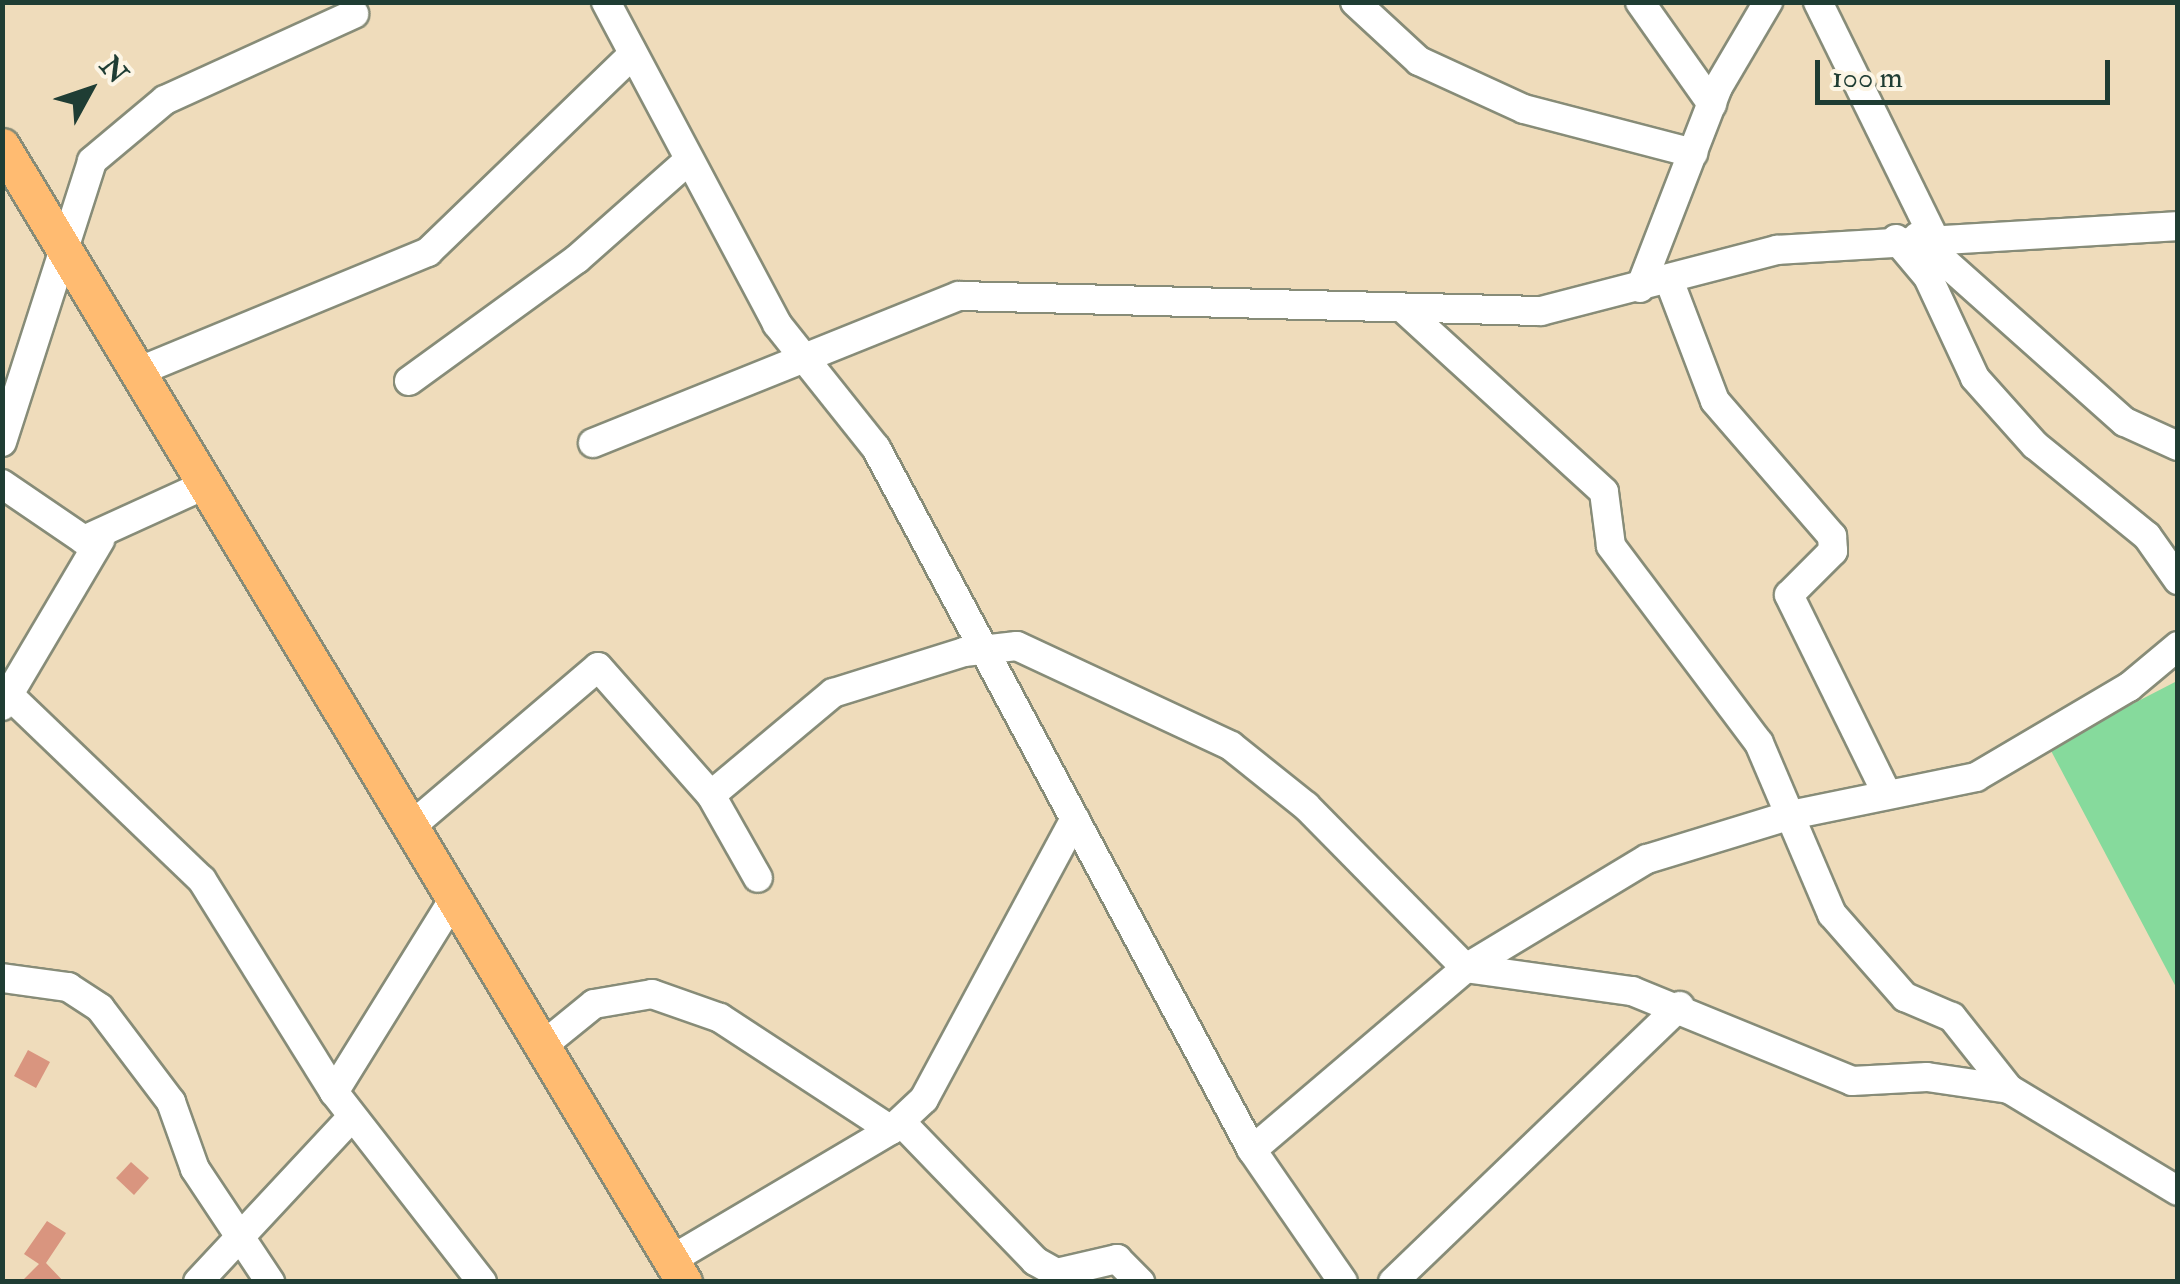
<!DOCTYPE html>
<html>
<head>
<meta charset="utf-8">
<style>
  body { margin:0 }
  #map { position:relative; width:2180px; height:1284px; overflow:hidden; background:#efdcbb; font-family:"IM FELL Double Pica",serif }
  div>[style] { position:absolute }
  .green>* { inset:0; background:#86da9c }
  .building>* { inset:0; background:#d9957f }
  .roads { filter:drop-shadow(2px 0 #878c78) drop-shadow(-2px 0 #878c78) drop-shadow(0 2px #878c78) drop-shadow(0 -2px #878c78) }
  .minor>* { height:28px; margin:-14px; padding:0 14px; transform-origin:14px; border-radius:14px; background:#fff }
  .major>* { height:35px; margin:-17.5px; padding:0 17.5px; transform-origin:17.5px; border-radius:17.5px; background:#ffbb71 }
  span { translate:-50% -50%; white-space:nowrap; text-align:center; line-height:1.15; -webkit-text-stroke:8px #fcf5e5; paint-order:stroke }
  .frame { position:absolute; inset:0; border:5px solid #1f3d34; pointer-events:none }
  .north { position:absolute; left:40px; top:40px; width:100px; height:100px; -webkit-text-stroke:8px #fcf5e5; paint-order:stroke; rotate:50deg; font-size:28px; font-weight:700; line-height:40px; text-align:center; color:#1f3d34 }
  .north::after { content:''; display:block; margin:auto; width:35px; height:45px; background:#1f3d34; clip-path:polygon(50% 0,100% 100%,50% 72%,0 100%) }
  .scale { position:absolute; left:1815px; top:60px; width:295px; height:45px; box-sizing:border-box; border:5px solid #1f3d34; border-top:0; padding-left:12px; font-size:30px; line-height:35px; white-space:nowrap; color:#1f3d34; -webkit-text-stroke:8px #fcf5e5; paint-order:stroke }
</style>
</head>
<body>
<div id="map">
  <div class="green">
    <div style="clip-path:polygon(2177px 681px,2177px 989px,2049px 747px)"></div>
  </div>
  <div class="building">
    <div style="clip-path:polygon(28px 1050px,50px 1062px,36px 1088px,14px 1076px)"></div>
    <div style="clip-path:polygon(131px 1162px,149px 1178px,134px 1195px,116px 1178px)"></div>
    <div style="clip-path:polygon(47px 1221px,66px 1233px,46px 1263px,64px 1282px,21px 1282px,39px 1264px,24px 1254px)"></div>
  </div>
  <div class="roads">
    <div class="minor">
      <div style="left:606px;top:2px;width:365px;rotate:62deg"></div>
      <div style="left:777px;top:324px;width:159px;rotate:51.4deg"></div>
      <div style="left:876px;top:448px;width:796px;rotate:61.83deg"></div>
      <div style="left:1252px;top:1150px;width:160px;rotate:55.4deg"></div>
      <div style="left:1355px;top:2px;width:87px;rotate:42.7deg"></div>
      <div style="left:1419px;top:61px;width:115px;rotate:24.6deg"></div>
      <div style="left:1524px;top:109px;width:175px;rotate:14.6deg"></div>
      <div style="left:1640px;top:2px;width:125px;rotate:54.8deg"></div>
      <div style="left:1818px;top:2px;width:261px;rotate:63.8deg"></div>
      <div style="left:1917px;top:237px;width:278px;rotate:41.7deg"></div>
      <div style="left:2125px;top:422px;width:58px;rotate:24.4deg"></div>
      <div style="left:1896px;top:239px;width:50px;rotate:49.9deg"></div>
      <div style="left:1928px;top:277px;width:111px;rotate:65deg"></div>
      <div style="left:1975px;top:378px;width:90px;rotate:48.2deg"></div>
      <div style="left:2035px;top:445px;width:144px;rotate:39.1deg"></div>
      <div style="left:2147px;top:536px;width:54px;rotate:54.8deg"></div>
      <div style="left:1669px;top:280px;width:129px;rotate:69.2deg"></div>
      <div style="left:1715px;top:401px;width:179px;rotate:49.1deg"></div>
      <div style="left:1832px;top:536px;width:15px;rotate:86deg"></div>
      <div style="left:1833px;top:551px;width:62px;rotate:135deg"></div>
      <div style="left:1789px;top:595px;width:222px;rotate:63.8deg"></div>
      <div style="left:1640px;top:288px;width:216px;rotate:-68.8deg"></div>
      <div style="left:1718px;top:87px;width:99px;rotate:-59.5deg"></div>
      <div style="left:1406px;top:311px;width:268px;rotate:42.4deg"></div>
      <div style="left:1604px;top:492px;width:54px;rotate:82.6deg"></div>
      <div style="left:1611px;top:546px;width:246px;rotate:53.1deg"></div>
      <div style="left:1759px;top:743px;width:186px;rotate:66.9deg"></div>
      <div style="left:1832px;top:914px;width:111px;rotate:48.7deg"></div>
      <div style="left:1905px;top:997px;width:51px;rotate:23.1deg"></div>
      <div style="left:1952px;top:1017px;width:92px;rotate:51.6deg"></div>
      <div style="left:137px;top:372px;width:315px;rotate:-22.4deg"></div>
      <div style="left:428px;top:252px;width:284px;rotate:-44deg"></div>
      <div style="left:409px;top:381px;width:208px;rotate:-36deg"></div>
      <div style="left:577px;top:259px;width:149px;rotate:-41.5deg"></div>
      <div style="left:2px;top:442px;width:295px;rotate:-72.2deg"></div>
      <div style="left:92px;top:161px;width:95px;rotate:-39.9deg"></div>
      <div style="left:165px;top:100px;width:208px;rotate:-24.5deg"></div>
      <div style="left:593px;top:443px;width:394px;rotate:-21.9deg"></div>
      <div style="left:959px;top:296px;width:582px;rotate:1.48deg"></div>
      <div style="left:1541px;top:311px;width:244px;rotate:-14.5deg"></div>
      <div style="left:1777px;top:250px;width:402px;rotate:-3.4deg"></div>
      <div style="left:2px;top:484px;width:99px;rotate:34.3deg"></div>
      <div style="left:84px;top:540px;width:135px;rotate:-24.5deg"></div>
      <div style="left:9px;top:695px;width:267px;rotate:43.8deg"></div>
      <div style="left:202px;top:880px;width:250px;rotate:58.1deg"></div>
      <div style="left:334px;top:1092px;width:241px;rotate:52.1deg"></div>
      <div style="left:2px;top:706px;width:193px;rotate:-59.4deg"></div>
      <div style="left:711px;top:795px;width:159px;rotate:-39.9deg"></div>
      <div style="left:833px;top:693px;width:137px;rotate:-17.4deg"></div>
      <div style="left:964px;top:652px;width:53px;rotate:-6.5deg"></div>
      <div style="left:1017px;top:646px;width:236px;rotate:25deg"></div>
      <div style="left:1231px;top:746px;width:96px;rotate:38.7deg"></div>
      <div style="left:1306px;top:806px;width:228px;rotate:45.4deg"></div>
      <div style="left:1466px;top:968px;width:168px;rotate:7.9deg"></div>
      <div style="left:1632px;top:991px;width:238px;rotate:22.2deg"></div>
      <div style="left:1852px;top:1081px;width:75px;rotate:-3.1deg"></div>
      <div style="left:1927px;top:1077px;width:83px;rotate:8.3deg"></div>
      <div style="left:2009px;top:1089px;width:197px;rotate:31.1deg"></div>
      <div style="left:409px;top:828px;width:248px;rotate:-40.4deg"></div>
      <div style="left:598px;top:667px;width:171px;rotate:48.6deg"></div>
      <div style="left:711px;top:795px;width:95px;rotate:60.5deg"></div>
      <div style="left:2px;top:978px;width:67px;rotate:7.8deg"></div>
      <div style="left:68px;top:987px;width:38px;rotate:33deg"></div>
      <div style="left:100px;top:1008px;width:118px;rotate:52.9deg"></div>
      <div style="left:171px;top:1102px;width:71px;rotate:70.3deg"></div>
      <div style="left:195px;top:1169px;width:136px;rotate:56.4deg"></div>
      <div style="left:541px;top:1047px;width:68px;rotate:-39.1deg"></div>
      <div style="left:594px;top:1004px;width:59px;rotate:-9.8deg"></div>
      <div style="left:652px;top:994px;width:72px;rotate:19.4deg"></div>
      <div style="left:720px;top:1018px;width:204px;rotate:33.2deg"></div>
      <div style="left:334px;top:1092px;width:224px;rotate:-58.2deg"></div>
      <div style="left:901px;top:1122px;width:193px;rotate:46deg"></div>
      <div style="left:1035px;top:1261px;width:25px;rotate:29deg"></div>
      <div style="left:1057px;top:1273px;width:62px;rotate:-13.1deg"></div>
      <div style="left:1117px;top:1259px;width:33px;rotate:45deg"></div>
      <div style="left:1252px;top:1150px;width:281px;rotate:-40.4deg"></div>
      <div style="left:1466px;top:968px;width:211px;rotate:-31.1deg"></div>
      <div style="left:1647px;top:859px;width:151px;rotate:-17deg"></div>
      <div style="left:1791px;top:815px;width:189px;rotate:-11.6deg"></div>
      <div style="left:1976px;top:777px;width:178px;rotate:-30.5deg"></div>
      <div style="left:2129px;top:687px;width:64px;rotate:-39.9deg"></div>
      <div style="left:671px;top:1260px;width:256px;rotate:-30.6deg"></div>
      <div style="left:891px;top:1130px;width:45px;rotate:-43.2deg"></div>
      <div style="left:924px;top:1099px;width:318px;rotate:-61.7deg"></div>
      <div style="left:198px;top:1282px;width:226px;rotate:-47deg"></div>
      <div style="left:1393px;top:1282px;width:398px;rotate:-43.9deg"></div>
    </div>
    <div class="major">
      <div style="left:2px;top:146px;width:1325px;rotate:59.02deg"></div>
    </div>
  </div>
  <div class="frame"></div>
  <div class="north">N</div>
  <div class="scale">100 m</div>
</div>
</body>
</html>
